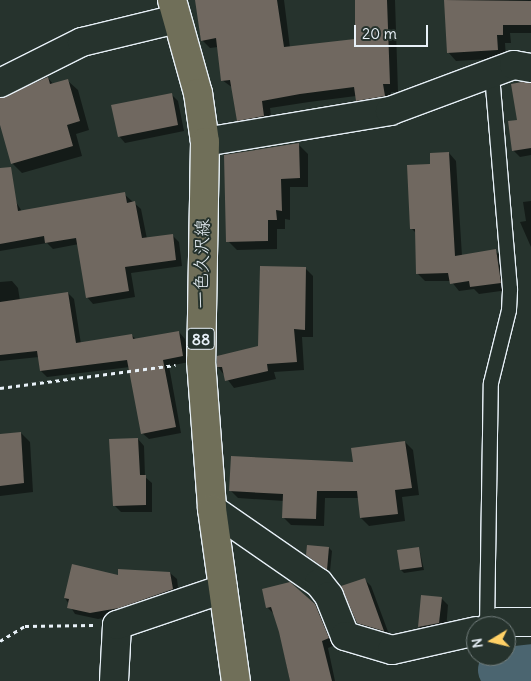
<!DOCTYPE html>
<html>
<head>
<meta charset="utf-8">
<style>
  body { margin:0 }
  #map { position:relative; width:531px; height:681px; overflow:hidden; background:#26332d; font-family:Delius,"Klee One",sans-serif }
  div>[style] { position:absolute }
  .shadow>* { inset:0; background:#0007 }
  .river>* { height:44px; margin:-22px; padding:0 22px; transform-origin:22px; border-radius:22px; background:#4b6570 }
  .building>* { inset:0; background:#706860 }
  .path>* { height:3px; margin-top:-1.5px; transform-origin:0; background:repeating-linear-gradient(90deg,#e8f1f8 0 4px,transparent 0 8px) }
  .roads { filter:drop-shadow(1px 0 #e8f1f8) drop-shadow(-1px 0 #e8f1f8) drop-shadow(0 1px #e8f1f8) drop-shadow(0 -1px #e8f1f8) }
  .lane>* { height:14px; margin:-7px; padding:0 7px; transform-origin:7px; border-radius:7px; background:#26332d }
  .street>* { height:28px; margin:-14px; padding:0 14px; transform-origin:14px; border-radius:14px; background:#26332d }
  .primary>* { height:28px; margin:-14px; padding:0 14px; transform-origin:14px; border-radius:14px; background:#706f59 }
  span { translate:-50% -50%; white-space:nowrap; text-align:center; line-height:1.15; -webkit-text-stroke:4px #26332d; paint-order:stroke }
  .shield-label span { padding:1px 4px; background:#26332d; border:1px solid; border-radius:4px; -webkit-text-stroke-width:0 }
  .shield-label { font-size:16px; color:#e8f1f8; font-weight:700 }
  .street-label { font-size:18px; color:#e8f1f8 }
  .north { position:absolute; left:466px; top:616px; width:50px; height:50px; box-sizing:border-box; background:#26332d; border:1px solid #747f7e; border-radius:50%; rotate:261deg; font-size:14px; font-weight:700; line-height:20px; text-align:center; color:#e8f1f8 }
  .north::after { content:''; display:block; margin:auto; width:18px; height:22px; background:#ffd166; clip-path:polygon(50% 0,100% 100%,50% 72%,0 100%) }
  .scale { position:absolute; left:354px; top:25px; width:74px; height:22px; box-sizing:border-box; border:2px solid #e8f1f8; border-top:0; padding-left:6px; font-size:15px; line-height:18px; white-space:nowrap; color:#e8f1f8; -webkit-text-stroke:4px #26332d; paint-order:stroke }
</style>
</head>
<body>
<div id="map">
  <div class="shadow">
    <div style="clip-path:polygon(196px 0,284px 0,290px 48px,357px 40px,356px 0,395px 0,398px 92px,391px 92px,392px 104px,365px 109px,356px 96px,309px 102px,270px 108px,272px 124px,246px 129px,238px 120px,233px 88px,222px 80px,218px 47px,210px 48px,202px 40px)"></div>
    <div style="clip-path:polygon(445px 0,531px 0,531px 33px,510px 33px,511px 43px,505px 43px,506px 58px,456px 61px,448px 52px)"></div>
    <div style="clip-path:polygon(48px 78px,54px 85px,68px 81px,78px 90px,89px 130px,76px 134px,82px 156px,22px 173px,12px 163px,0 120px,0 99px)"></div>
    <div style="clip-path:polygon(531px 83px,531px 155px,520px 157px,513px 150px,518px 121px,513px 85px)"></div>
    <div style="clip-path:polygon(171px 94px,178px 101px,184px 131px,125px 143px,119px 136px)"></div>
    <div style="clip-path:polygon(299px 145px,308px 154px,308px 187px,290px 187px,290px 220px,285px 219px,285px 229px,277px 229px,277px 249px,237px 250px,228px 241px)"></div>
    <div style="clip-path:polygon(449px 153px,456px 161px,462px 256px,495px 251px,503px 258px,508px 290px,479px 294px,474px 289px,459px 291px,451px 281px,425px 281px,417px 273px,416px 233px,412px 229px,432px 165px)"></div>
    <div style="clip-path:polygon(124px 194px,141px 209px,147px 239px,173px 236px,179px 242px,182px 266px,131px 273px,135px 297px,93px 304px,87px 297px,79px 244px,53px 249px,47px 243px,0 251px,0 205px,16px 202px,23px 213px)"></div>
    <div style="clip-path:polygon(531px 201px,531px 247px,520px 222px,526px 221px,523px 202px)"></div>
    <div style="clip-path:polygon(305px 268px,313px 276px,313px 337px,302px 337px,304px 370px,274px 372px,276px 379px,234px 388px,218px 367px,260px 347px)"></div>
    <div style="clip-path:polygon(12px 281px,18px 288px,20px 301px,68px 293px,74px 299px,81px 344px,131px 335px,136px 339px,179px 332px,185px 339px,189px 362px,169px 366px,181px 433px,149px 439px,142px 433px,130px 367px,47px 377px,41px 371px,39px 357px,0 361px,0 282px)"></div>
    <div style="clip-path:polygon(21px 433px,30px 442px,33px 492px,0 496px,0 436px)"></div>
    <div style="clip-path:polygon(138px 439px,144px 446px,145px 477px,152px 483px,152px 512px,121px 512px,115px 506px)"></div>
    <div style="clip-path:polygon(405px 442px,413px 450px,419px 495px,402px 497px,405px 521px,369px 526px,361px 518px,359px 498px,325px 498px,324px 526px,291px 525px,283px 517px,284px 501px,238px 498px,230px 490px,354px 463px)"></div>
    <div style="clip-path:polygon(329px 548px,332px 551px,330px 571px,311px 558px)"></div>
    <div style="clip-path:polygon(419px 548px,424px 570px,404px 573px,401px 570px)"></div>
    <div style="clip-path:polygon(170px 573px,177px 579px,179px 596px,126px 614px,98px 619px,75px 614px,65px 598px,119px 576px)"></div>
    <div style="clip-path:polygon(364px 579px,371px 586px,390px 637px,365px 629px,358px 622px)"></div>
    <div style="clip-path:polygon(290px 584px,314px 603px,335px 645px,328px 648px,335px 681px,290px 681px,280px 632px,274px 614px,267px 607px)"></div>
    <div style="clip-path:polygon(441px 598px,448px 605px,446px 630px,425px 633px,419px 626px)"></div>
  </div>
  <div class="river">
    <div style="left:500px;top:670px;width:31px;rotate:-7deg"></div>
  </div>
  <div class="building">
    <div style="clip-path:polygon(195px 0,277px 0,284px 47px,355px 39px,355px 0,387px 0,390px 84px,383px 84px,385px 96px,356px 101px,354px 87px,300px 94px,262px 101px,264px 116px,237px 121px,230px 80px,221px 81px,216px 38px,201px 41px)"></div>
    <div style="clip-path:polygon(444px 0,531px 1px,531px 25px,503px 25px,503px 35px,497px 35px,498px 50px,447px 53px)"></div>
    <div style="clip-path:polygon(48px 77px,50px 84px,68px 79px,80px 121px,67px 125px,73px 146px,11px 164px,0 125px,0 98px)"></div>
    <div style="clip-path:polygon(522px 82px,531px 83px,531px 148px,512px 151px,508px 121px,517px 120px,511px 84px)"></div>
    <div style="clip-path:polygon(172px 93px,178px 125px,118px 137px,111px 105px)"></div>
    <div style="clip-path:polygon(299px 143px,300px 178px,281px 179px,282px 211px,276px 210px,277px 220px,268px 220px,268px 241px,226px 242px,224px 155px)"></div>
    <div style="clip-path:polygon(449px 152px,455px 256px,496px 249px,501px 283px,470px 287px,469px 281px,450px 284px,448px 273px,416px 274px,415px 229px,410px 229px,407px 165px,430px 164px,430px 153px)"></div>
    <div style="clip-path:polygon(11px 167px,18px 211px,125px 192px,127px 203px,135px 201px,142px 238px,173px 234px,176px 260px,125px 267px,129px 291px,86px 298px,76px 238px,45px 243px,44px 236px,0 244px,0 168px)"></div>
    <div style="clip-path:polygon(260px 266px,306px 267px,305px 330px,294px 329px,297px 362px,267px 364px,268px 371px,225px 381px,222px 367px,217px 367px,217px 356px,258px 346px)"></div>
    <div style="clip-path:polygon(68px 292px,76px 343px,132px 334px,133px 339px,179px 331px,183px 356px,163px 360px,176px 427px,141px 434px,127px 360px,40px 371px,37px 351px,0 355px,0 302px)"></div>
    <div style="clip-path:polygon(21px 432px,24px 483px,0 486px,0 434px)"></div>
    <div style="clip-path:polygon(138px 438px,140px 475px,146px 475px,146px 505px,113px 506px,109px 439px)"></div>
    <div style="clip-path:polygon(405px 441px,412px 488px,395px 490px,398px 514px,360px 518px,357px 491px,317px 491px,316px 519px,282px 518px,283px 494px,229px 491px,231px 456px,353px 462px,351px 448px)"></div>
    <div style="clip-path:polygon(307px 545px,329px 547px,327px 570px,306px 555px)"></div>
    <div style="clip-path:polygon(419px 547px,422px 567px,400px 570px,397px 550px)"></div>
    <div style="clip-path:polygon(72px 564px,118px 575px,118px 569px,170px 572px,173px 589px,119px 608px,90px 613px,67px 608px,69px 599px,64px 598px)"></div>
    <div style="clip-path:polygon(365px 578px,375px 606px,384px 631px,357px 623px,341px 586px)"></div>
    <div style="clip-path:polygon(290px 582px,315px 604px,329px 638px,322px 641px,332px 681px,290px 681px,279px 632px,271px 607px,266px 608px,262px 589px)"></div>
    <div style="clip-path:polygon(421px 595px,442px 597px,439px 623px,418px 627px)"></div>
  </div>
  <div class="path">
    <div style="left:0;top:388px;width:177px;rotate:-7.5deg"></div>
    <div style="left:0;top:641px;width:29px;rotate:-31deg"></div>
    <div style="left:25px;top:626px;width:68px;rotate:-0.8deg"></div>
  </div>
  <div class="roads">
    <div class="lane">
      <div style="left:487px;top:626px;width:243px;rotate:-89.1deg"></div>
      <div style="left:491px;top:383px;width:75px;rotate:-76.1deg"></div>
      <div style="left:509px;top:310px;width:21px;rotate:-87deg"></div>
      <div style="left:510px;top:289px;width:217px;rotate:-94.8deg"></div>
    </div>
    <div class="street">
      <div style="left:0;top:83px;width:92px;rotate:-26.6deg"></div>
      <div style="left:82px;top:42px;width:97px;rotate:-13.7deg"></div>
      <div style="left:205px;top:142px;width:188px;rotate:-9.5deg"></div>
      <div style="left:390px;top:111px;width:132px;rotate:-20.4deg"></div>
      <div style="left:514px;top:65px;width:17px;rotate:10deg"></div>
      <div style="left:212px;top:509px;width:130px;rotate:34.7deg"></div>
      <div style="left:319px;top:583px;width:16px;rotate:52deg"></div>
      <div style="left:329px;top:596px;width:43px;rotate:68.2deg"></div>
      <div style="left:345px;top:636px;width:49px;rotate:16.6deg"></div>
      <div style="left:392px;top:650px;width:86px;rotate:-12.7deg"></div>
      <div style="left:490px;top:626px;width:10px;rotate:-24deg"></div>
      <div style="left:499px;top:622px;width:32px"></div>
      <div style="left:114px;top:681px;width:56px;rotate:-86.9deg"></div>
      <div style="left:117px;top:625px;width:112px;rotate:-18.8deg"></div>
    </div>
    <div class="primary">
      <div style="left:172px;top:0;width:97px;rotate:74.4deg"></div>
      <div style="left:198px;top:93px;width:49px;rotate:81.9deg"></div>
      <div style="left:205px;top:142px;width:219px;rotate:91deg"></div>
      <div style="left:201px;top:361px;width:148px;rotate:85.7deg"></div>
      <div style="left:212px;top:509px;width:174px;rotate:82.1deg"></div>
    </div>
  </div>
  <div class="shield-label">
    <span style="left:201px;top:339px">88</span>
  </div>
  <div class="street-label">
    <span style="left:202px;top:264px;rotate:-89deg">一色久沢線</span>
  </div>
  <div class="north">N</div>
  <div class="scale">20 m</div>
</div>
</body>
</html>
